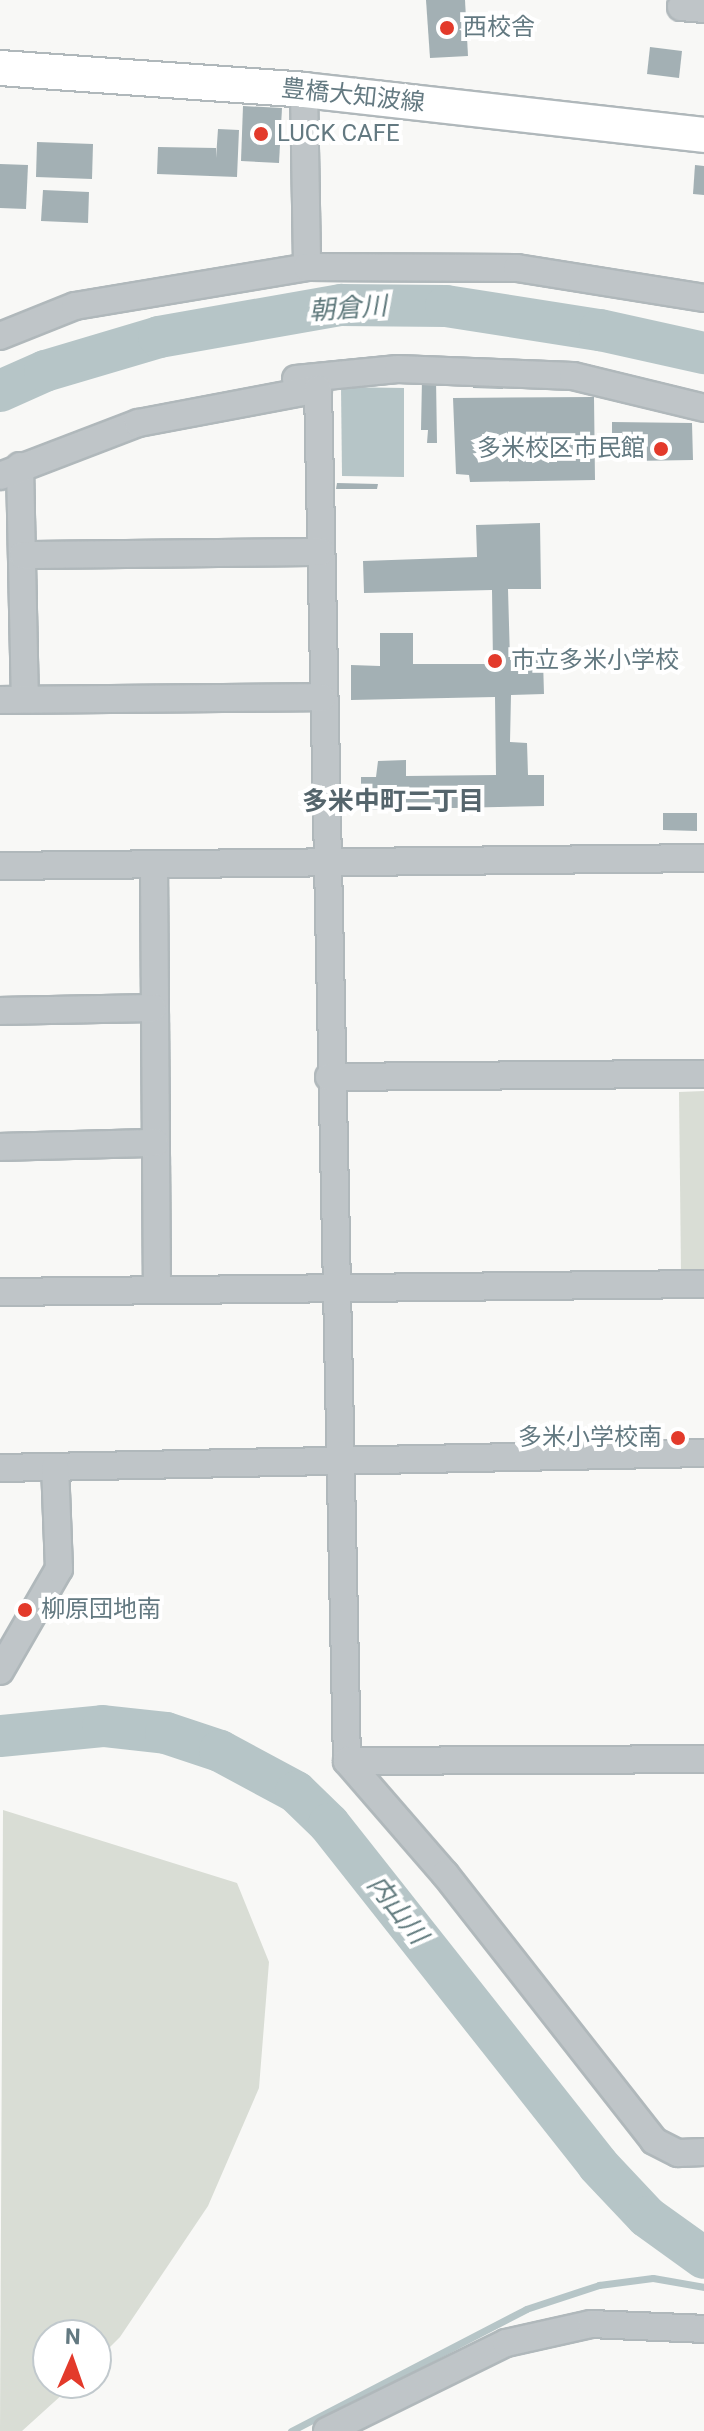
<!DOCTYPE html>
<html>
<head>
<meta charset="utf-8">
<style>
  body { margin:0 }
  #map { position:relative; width:704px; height:2431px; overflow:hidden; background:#f8f8f6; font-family:Roboto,"Noto Sans JP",sans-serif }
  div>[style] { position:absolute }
  .green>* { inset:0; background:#d9ddd5 }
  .water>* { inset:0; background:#b6c5c7 }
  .stream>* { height:7px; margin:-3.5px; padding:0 3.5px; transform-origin:3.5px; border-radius:3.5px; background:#b6c5c7 }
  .river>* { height:42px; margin:-21px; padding:0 21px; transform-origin:21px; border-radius:21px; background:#b6c5c7 }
  .building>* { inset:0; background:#a3b0b4 }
  .roads { filter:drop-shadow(2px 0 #b0b8bb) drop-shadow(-2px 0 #b0b8bb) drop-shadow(0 2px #b0b8bb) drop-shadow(0 -2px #b0b8bb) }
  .minor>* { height:26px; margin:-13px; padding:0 13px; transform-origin:13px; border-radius:13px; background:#bfc5c8 }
  .major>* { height:34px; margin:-17px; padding:0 17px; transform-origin:17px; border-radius:17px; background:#fff }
  .dots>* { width:22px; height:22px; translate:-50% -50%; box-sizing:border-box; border:4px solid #fff; border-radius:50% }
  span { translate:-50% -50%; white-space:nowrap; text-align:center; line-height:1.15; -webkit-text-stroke:8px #fff; paint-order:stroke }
  .poi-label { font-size:24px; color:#637981 }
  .left { translate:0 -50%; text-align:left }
  .right { translate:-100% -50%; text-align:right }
  .street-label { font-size:24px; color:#637981 }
  .water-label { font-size:26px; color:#5e787b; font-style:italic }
  .neighbourhood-label { font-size:26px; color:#55656c; font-weight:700 }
  .north { position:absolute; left:32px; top:2319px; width:80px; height:80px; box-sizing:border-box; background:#fff; border:2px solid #c1c9cd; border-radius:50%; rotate:2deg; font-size:22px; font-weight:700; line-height:32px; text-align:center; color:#637981 }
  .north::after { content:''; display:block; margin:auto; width:28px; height:36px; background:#e33a2b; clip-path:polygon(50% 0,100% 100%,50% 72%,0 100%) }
</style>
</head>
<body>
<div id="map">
  <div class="green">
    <div style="clip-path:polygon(704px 1091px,704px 1273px,681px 1273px,679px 1092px)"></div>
    <div style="clip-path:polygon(3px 1810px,237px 1883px,269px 1962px,259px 2088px,208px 2206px,120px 2337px,96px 2361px,96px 2335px,48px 2335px,48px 2383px,75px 2383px,22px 2431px,0 2431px)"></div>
  </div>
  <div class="water">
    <div style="clip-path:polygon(341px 387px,404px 388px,404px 477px,342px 476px)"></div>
  </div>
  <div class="stream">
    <div style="left:291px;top:2431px;width:265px;rotate:-27.4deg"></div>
    <div style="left:526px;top:2309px;width:77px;rotate:-18.2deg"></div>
    <div style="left:599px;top:2285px;width:54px;rotate:-7.4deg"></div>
    <div style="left:653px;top:2278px;width:52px;rotate:10deg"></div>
  </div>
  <div class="river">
    <div style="left:0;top:391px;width:49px;rotate:-24deg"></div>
    <div style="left:45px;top:371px;width:119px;rotate:-16.6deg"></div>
    <div style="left:159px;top:337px;width:185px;rotate:-10deg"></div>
    <div style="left:341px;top:305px;width:105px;rotate:0.5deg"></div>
    <div style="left:446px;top:306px;width:156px;rotate:8.9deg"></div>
    <div style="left:600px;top:330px;width:107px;rotate:12.5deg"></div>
    <div style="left:0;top:1736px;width:103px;rotate:-5.5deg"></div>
    <div style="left:103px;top:1726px;width:63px;rotate:6.3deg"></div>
    <div style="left:166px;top:1733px;width:57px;rotate:18.4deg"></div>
    <div style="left:220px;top:1751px;width:86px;rotate:28.3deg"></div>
    <div style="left:296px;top:1792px;width:46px;rotate:44.1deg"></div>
    <div style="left:329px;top:1824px;width:434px;rotate:51.7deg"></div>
    <div style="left:598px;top:2165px;width:71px;rotate:46.7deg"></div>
    <div style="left:647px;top:2217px;width:70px;rotate:35.7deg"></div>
  </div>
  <div class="building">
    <div style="clip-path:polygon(426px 0,465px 0,468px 56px,430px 58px)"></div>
    <div style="clip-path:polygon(650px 47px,682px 51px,679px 78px,647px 74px)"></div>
    <div style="clip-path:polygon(243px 106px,282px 108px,279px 163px,241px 161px)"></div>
    <div style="clip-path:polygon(218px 129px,239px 130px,237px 177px,157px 174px,158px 147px,216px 148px,216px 158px)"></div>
    <div style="clip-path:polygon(37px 142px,93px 144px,92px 179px,36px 177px)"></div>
    <div style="clip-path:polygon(0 164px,28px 165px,26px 209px,0 208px)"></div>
    <div style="clip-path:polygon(695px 165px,704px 166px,704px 195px,693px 194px)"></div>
    <div style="clip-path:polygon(43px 190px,89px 192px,88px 223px,41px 221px)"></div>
    <div style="clip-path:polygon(473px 376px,503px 377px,503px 389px,473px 388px)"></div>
    <div style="clip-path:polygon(422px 378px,436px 378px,437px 443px,427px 443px,428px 430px,421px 430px)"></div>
    <div style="clip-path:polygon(594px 397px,595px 480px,470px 482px,469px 475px,456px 474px,453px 398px)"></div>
    <div style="clip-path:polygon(612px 422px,692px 423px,693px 460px,631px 461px,630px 438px,612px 436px)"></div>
    <div style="clip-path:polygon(337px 483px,378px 484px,377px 489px,336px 489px)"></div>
    <div style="clip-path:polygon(540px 523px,541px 589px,508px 589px,510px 660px,543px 660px,544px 694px,511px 695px,510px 742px,527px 743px,528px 775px,544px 775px,544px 806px,361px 810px,361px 777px,376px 777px,378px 761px,406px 760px,406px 776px,496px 775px,495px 697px,351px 700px,351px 665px,380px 666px,380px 633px,413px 633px,413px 664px,493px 664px,492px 590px,364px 593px,363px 561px,477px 557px,476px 525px)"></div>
    <div style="clip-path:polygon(663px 813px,697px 813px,697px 831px,663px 830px)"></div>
  </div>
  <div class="roads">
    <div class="minor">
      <div style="left:681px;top:7px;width:23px;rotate:5deg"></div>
      <div style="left:304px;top:90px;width:177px;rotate:89deg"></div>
      <div style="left:0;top:336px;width:81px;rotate:-21.8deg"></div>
      <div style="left:75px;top:306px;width:235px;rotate:-9.5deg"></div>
      <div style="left:307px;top:267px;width:210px;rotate:0.3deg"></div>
      <div style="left:517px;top:268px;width:189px;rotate:9.1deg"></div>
      <div style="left:296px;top:379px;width:102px;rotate:-5.6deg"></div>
      <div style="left:398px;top:369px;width:175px;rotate:2.3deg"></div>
      <div style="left:573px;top:376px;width:135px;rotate:13.7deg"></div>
      <div style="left:20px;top:466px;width:233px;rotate:88.8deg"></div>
      <div style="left:0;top:476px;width:148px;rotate:-21deg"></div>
      <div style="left:138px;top:423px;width:183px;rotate:-10.7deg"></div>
      <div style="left:318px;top:389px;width:1372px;rotate:88.79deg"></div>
      <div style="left:347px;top:1761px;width:150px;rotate:49.1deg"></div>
      <div style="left:445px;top:1874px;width:339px;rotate:51.9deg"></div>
      <div style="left:654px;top:2141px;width:27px;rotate:27deg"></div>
      <div style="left:678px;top:2153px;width:26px;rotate:-2deg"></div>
      <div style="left:23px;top:555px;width:298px;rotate:-0.6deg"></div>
      <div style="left:0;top:700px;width:322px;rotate:-0.5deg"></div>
      <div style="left:154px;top:865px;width:424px;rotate:89.6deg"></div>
      <div style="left:0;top:866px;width:704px;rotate:-0.65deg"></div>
      <div style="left:0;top:1011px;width:153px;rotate:-1.1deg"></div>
      <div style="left:329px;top:1077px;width:375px;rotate:-0.5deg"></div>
      <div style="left:0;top:1147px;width:155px;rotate:-1.5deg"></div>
      <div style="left:0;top:1292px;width:704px;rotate:-0.65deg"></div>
      <div style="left:0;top:1468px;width:704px;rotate:-1.22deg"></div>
      <div style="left:0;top:1671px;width:118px;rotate:-60deg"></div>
      <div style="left:59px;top:1569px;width:102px;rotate:-92.2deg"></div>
      <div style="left:347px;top:1761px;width:357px;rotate:-0.3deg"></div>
      <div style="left:327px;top:2431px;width:199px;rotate:-26.2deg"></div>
      <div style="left:506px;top:2343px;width:87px;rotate:-12.6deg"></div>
      <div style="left:591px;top:2324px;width:113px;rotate:2.5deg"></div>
    </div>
    <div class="major">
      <div style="left:0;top:68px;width:305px;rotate:4.1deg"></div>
      <div style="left:304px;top:90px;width:403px;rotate:6.4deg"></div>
    </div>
  </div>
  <div class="dots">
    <div style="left:447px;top:28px;background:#e33a2b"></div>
    <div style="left:261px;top:134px;background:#e33a2b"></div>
    <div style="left:661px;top:449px;background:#e33a2b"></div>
    <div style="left:495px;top:661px;background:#e33a2b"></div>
    <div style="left:678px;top:1438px;background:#e33a2b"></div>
    <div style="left:25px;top:1610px;background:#e33a2b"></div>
  </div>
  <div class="poi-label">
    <span class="left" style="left:463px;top:28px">西校舎</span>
    <span class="left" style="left:277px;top:134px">LUCK CAFE</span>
    <span class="right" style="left:645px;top:449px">多米校区市民館</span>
    <span class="left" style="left:511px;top:661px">市立多米小学校</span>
    <span class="right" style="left:662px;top:1438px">多米小学校南</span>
    <span class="left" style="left:41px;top:1610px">柳原団地南</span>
  </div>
  <div class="street-label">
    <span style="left:353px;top:96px;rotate:6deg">豊橋大知波線</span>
  </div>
  <div class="water-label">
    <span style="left:348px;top:309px;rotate:-4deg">朝倉川</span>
    <span style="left:397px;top:1910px;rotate:52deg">内山川</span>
  </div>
  <div class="neighbourhood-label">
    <span style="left:393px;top:802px">多米中町二丁目</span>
  </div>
  <div class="north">N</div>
</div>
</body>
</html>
